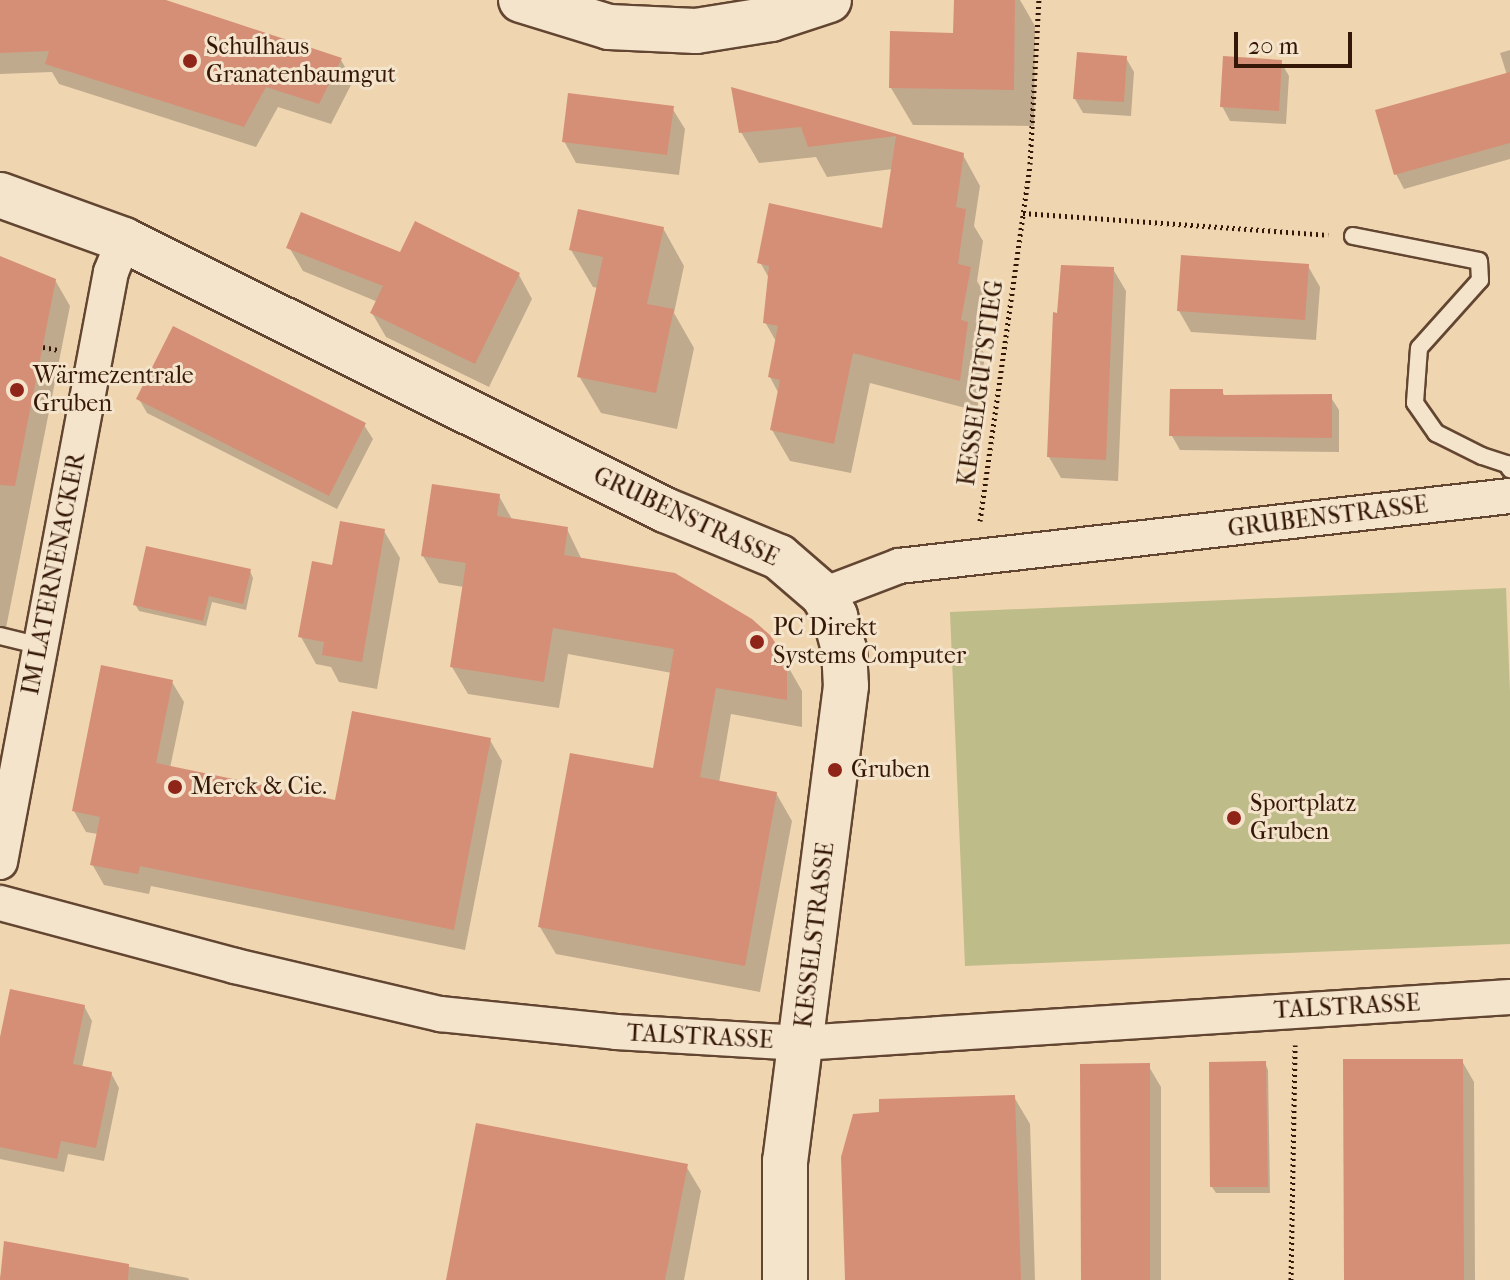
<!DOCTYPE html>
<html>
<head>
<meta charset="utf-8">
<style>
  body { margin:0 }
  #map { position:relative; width:1510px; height:1280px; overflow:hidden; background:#f0d5b1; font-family:"IM FELL French Canon",serif }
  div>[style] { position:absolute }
  .green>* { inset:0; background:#bebc88 }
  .shadow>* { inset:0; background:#0003 }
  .building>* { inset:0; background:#d58f76 }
  .path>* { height:5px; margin-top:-2.5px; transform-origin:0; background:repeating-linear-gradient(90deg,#341706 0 2px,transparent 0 6px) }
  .roads { filter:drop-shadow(2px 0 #634631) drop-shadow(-2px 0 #634631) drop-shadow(0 2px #634631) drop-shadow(0 -2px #634631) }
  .lane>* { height:16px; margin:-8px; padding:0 8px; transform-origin:8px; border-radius:8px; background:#f5e4cc }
  .street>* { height:34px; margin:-17px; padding:0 17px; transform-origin:17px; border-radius:17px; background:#f5e4cc }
  .secondary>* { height:44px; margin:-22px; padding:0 22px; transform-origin:22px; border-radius:22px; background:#f5e4cc }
  .dots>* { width:22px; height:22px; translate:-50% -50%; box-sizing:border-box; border:4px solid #f5e4cc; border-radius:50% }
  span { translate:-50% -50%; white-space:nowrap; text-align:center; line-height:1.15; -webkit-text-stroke:6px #f5e4cc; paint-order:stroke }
  .poi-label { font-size:24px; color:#341706 }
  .left { translate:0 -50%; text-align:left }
  .street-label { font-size:24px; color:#341706 }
  .scale { position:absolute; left:1234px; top:32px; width:118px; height:36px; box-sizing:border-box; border:4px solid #341706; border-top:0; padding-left:10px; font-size:24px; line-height:28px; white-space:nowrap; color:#341706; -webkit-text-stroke:6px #f5e4cc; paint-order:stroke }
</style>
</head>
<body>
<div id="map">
  <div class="green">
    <div style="clip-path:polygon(1506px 588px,1510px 693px,1510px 944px,965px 966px,950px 612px)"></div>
  </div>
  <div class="shadow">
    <div style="clip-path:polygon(0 0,159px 0,341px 60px,353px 81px,331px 124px,278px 107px,256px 147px,59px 84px,52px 72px,0 74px)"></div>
    <div style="clip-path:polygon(956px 0,1020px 0,1035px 26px,1034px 126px,913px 125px,891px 88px,955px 35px)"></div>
    <div style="clip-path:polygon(1510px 50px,1510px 159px,1404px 189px,1396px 174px,1507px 75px,1500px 53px)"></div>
    <div style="clip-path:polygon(1126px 58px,1134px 72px,1131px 116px,1083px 113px,1075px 99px)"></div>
    <div style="clip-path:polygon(1281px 62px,1289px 76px,1286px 124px,1230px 121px,1222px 106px)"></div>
    <div style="clip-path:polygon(733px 90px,963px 155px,980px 186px,974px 226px,983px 241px,977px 281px,988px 300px,979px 345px,985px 355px,977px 411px,870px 383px,851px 473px,790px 461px,772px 430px,779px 394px,770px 377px,777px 343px,765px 322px,770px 280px,760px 262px,883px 230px,893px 169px,827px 177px,816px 157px,759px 163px,741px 132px)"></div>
    <div style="clip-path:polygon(672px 108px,685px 129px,679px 175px,576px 163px,564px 141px)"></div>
    <div style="clip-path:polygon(663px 228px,684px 266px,674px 313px,694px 348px,677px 429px,601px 413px,579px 376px,598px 288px,593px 287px,571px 250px)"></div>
    <div style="clip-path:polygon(289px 247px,401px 254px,519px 275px,532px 299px,489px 387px,386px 337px,372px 313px,378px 302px,303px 271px)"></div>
    <div style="clip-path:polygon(0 258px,55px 280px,70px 306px,5px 633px,0 632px)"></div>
    <div style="clip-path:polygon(1308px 266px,1320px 287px,1316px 340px,1191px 332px,1179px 311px)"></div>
    <div style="clip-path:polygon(1113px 269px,1126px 291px,1118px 481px,1061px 478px,1049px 457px,1059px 315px)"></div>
    <div style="clip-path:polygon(1222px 391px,1225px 397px,1330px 396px,1339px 410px,1339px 452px,1180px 450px,1172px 436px)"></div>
    <div style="clip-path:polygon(139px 399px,364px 425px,373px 439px,337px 509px,147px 413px)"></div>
    <div style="clip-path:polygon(499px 496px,513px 521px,567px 529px,582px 560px,786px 663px,802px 691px,802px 727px,731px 714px,719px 783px,776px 793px,792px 821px,760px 992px,556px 954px,540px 927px,655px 771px,672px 673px,568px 654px,559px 708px,468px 694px,452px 667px,464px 587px,439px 583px,423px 556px)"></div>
    <div style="clip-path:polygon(384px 531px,400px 558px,377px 689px,339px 682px,331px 667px,316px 664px,301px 637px,333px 567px)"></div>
    <div style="clip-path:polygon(250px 571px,253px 578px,246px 610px,212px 602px,206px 626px,139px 611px,135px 604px)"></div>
    <div style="clip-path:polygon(172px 682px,184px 702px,170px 768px,337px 802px,490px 740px,502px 761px,465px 950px,151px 886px,149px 894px,104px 885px,92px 864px,98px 834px,86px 832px,74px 811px)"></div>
    <div style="clip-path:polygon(84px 1006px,92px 1021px,82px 1068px,111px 1073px,119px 1088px,104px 1161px,68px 1154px,64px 1172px,0 1159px,0 1046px)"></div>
    <div style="clip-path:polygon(1462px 1061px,1474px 1082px,1475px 1280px,1346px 1280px)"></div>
    <div style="clip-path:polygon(1265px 1063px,1268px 1070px,1270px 1193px,1216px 1193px,1212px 1187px)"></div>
    <div style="clip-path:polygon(1148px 1065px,1161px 1087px,1161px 1280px,1083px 1280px)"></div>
    <div style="clip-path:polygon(1014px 1097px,1030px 1124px,1035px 1280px,847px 1280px)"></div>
    <div style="clip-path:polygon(686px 1166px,701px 1191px,684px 1280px,446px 1280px)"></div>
    <div style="clip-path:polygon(6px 1243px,188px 1278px,189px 1280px,0 1280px)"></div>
  </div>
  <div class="building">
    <div style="clip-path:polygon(0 0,166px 0,342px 58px,319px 104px,266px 87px,244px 127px,45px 64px,49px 51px,0 53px)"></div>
    <div style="clip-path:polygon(954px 0,1015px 0,1014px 90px,889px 88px,890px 31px,953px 33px)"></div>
    <div style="clip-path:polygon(1077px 52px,1127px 56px,1124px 102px,1073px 99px)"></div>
    <div style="clip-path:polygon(1223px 56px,1282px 60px,1279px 111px,1220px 107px)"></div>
    <div style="clip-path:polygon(1510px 72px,1510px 143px,1394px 175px,1375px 110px)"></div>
    <div style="clip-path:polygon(731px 87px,964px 153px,956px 207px,966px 209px,958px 264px,971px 267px,961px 320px,968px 322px,960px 381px,853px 353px,834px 444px,770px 430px,780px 380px,768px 377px,778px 326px,763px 323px,769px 266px,757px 263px,769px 203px,882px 228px,896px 136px,808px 147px,801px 127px,739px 133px)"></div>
    <div style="clip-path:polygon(568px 93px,674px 106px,667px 155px,562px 142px)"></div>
    <div style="clip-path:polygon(578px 209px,664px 227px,647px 304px,674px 309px,656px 393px,577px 377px,603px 257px,569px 250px)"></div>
    <div style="clip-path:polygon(301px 212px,400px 252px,415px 221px,520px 273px,475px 364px,370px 313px,383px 286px,286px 248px)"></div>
    <div style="clip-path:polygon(1181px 255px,1309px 264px,1305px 320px,1177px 311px)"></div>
    <div style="clip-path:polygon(0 256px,56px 279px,15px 486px,0 485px)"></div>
    <div style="clip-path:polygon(1061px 265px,1114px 267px,1106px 460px,1047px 457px,1053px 312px,1057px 313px)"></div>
    <div style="clip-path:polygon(173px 326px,366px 423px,329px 496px,136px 399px)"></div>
    <div style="clip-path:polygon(1170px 389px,1223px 389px,1223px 395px,1332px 394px,1332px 438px,1169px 436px)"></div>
    <div style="clip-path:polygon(432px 484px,500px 494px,497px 516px,568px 527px,564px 555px,675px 573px,752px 619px,771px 636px,787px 662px,787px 700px,716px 688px,700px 777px,777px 792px,745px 966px,538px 927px,570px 753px,653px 768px,674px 649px,553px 628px,544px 682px,450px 667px,466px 563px,421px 556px)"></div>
    <div style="clip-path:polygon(340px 521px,385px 529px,362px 662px,322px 655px,324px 642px,298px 637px,312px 561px,332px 565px)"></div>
    <div style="clip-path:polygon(146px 546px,251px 569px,243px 604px,209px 596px,203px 621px,133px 605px)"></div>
    <div style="clip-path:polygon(101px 665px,173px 680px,156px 763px,335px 800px,352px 711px,491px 738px,454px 930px,140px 866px,138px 874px,90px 865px,100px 817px,72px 811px)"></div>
    <div style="clip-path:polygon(10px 989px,85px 1005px,73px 1064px,112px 1072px,96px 1148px,61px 1141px,57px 1159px,0 1147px,0 1037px)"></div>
    <div style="clip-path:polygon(1343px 1059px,1463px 1059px,1464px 1280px,1344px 1280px)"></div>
    <div style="clip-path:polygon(1266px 1061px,1268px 1187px,1210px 1187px,1209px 1062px)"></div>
    <div style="clip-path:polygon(1150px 1063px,1150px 1280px,1081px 1280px,1080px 1064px)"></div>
    <div style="clip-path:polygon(1015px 1095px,1021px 1280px,845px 1280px,841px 1157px,853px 1114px,879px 1112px,879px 1099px)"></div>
    <div style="clip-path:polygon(476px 1123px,688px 1164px,665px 1280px,446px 1280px)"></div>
    <div style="clip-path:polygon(4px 1241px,129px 1264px,128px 1280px,0 1280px)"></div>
  </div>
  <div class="path">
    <div style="left:1023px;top:213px;width:306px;rotate:4.1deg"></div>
    <div style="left:43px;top:347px;width:15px;rotate:11deg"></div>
    <div style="left:980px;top:521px;width:360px;rotate:-82deg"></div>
    <div style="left:1030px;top:164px;width:164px;rotate:-86.9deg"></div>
    <div style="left:1291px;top:1280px;width:235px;rotate:-89deg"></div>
  </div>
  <div class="roads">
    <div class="lane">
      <div style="left:1353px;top:236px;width:128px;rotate:11.2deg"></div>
      <div style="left:1479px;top:261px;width:19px;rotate:87deg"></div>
      <div style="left:1480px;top:280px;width:91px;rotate:131.9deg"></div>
      <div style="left:1419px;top:348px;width:55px;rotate:94.2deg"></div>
      <div style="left:1415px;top:403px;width:37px;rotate:55deg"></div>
      <div style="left:1436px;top:433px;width:51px;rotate:26.6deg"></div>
      <div style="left:1482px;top:456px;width:26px;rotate:18deg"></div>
      <div style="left:1507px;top:464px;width:6px;rotate:59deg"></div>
      <div style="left:0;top:636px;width:42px;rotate:13.7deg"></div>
    </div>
    <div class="street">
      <div style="left:823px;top:595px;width:81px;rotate:-20.9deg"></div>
      <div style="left:899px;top:566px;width:615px;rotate:-6.54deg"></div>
      <div style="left:0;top:862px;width:600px;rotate:-79.35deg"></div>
      <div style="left:111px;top:272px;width:35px;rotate:-68deg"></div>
      <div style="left:0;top:903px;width:243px;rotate:15deg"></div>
      <div style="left:235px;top:966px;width:211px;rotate:13.2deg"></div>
      <div style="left:440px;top:1014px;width:177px;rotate:5.8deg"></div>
      <div style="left:616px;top:1032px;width:185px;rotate:3.4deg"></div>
      <div style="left:801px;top:1043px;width:710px;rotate:-3.71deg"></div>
    </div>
    <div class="secondary">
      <div style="left:521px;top:0;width:92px;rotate:17.1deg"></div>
      <div style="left:609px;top:27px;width:87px;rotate:2.6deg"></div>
      <div style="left:696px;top:31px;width:76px;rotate:-9.1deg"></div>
      <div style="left:771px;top:19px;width:61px;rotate:-18.1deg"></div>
      <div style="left:0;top:195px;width:132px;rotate:19.9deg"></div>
      <div style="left:124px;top:240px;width:605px;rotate:26.52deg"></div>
      <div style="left:665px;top:510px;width:123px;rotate:22.4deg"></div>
      <div style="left:779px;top:557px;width:58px;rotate:40.8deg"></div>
      <div style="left:823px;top:595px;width:24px;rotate:60deg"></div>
      <div style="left:835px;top:616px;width:34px;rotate:75deg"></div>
      <div style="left:844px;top:649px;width:37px;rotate:87deg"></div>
      <div style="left:846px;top:686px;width:479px;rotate:97.3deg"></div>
      <div style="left:785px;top:1161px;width:119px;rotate:90deg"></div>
    </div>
  </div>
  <div class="dots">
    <div style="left:190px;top:61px;background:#8f2418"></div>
    <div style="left:17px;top:390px;background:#8f2418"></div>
    <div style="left:757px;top:642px;background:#8f2418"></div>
    <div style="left:835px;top:770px;background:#8f2418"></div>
    <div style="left:175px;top:787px;background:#8f2418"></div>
    <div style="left:1234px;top:818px;background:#8f2418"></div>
  </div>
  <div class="poi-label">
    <span class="left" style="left:206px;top:61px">Schulhaus<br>Granatenbaumgut</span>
    <span class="left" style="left:33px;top:390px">Wärmezentrale<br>Gruben</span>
    <span class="left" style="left:773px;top:642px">PC Direkt<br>Systems Computer</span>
    <span class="left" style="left:851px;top:770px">Gruben</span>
    <span class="left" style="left:191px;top:787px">Merck &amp; Cie.</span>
    <span class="left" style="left:1250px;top:818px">Sportplatz<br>Gruben</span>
  </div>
  <div class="street-label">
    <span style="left:981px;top:383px;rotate:-82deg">KESSELGUTSTIEG</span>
    <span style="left:686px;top:517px;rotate:25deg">GRUBENSTRASSE</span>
    <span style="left:1328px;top:517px;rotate:-7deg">GRUBENSTRASSE</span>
    <span style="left:54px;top:574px;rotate:-79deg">IM LATERNENACKER</span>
    <span style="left:815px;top:935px;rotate:-83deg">KESSELSTRASSE</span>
    <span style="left:1347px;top:1007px;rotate:-3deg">TALSTRASSE</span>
    <span style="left:700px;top:1037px;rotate:3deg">TALSTRASSE</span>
  </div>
  <div class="scale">20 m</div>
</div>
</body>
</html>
